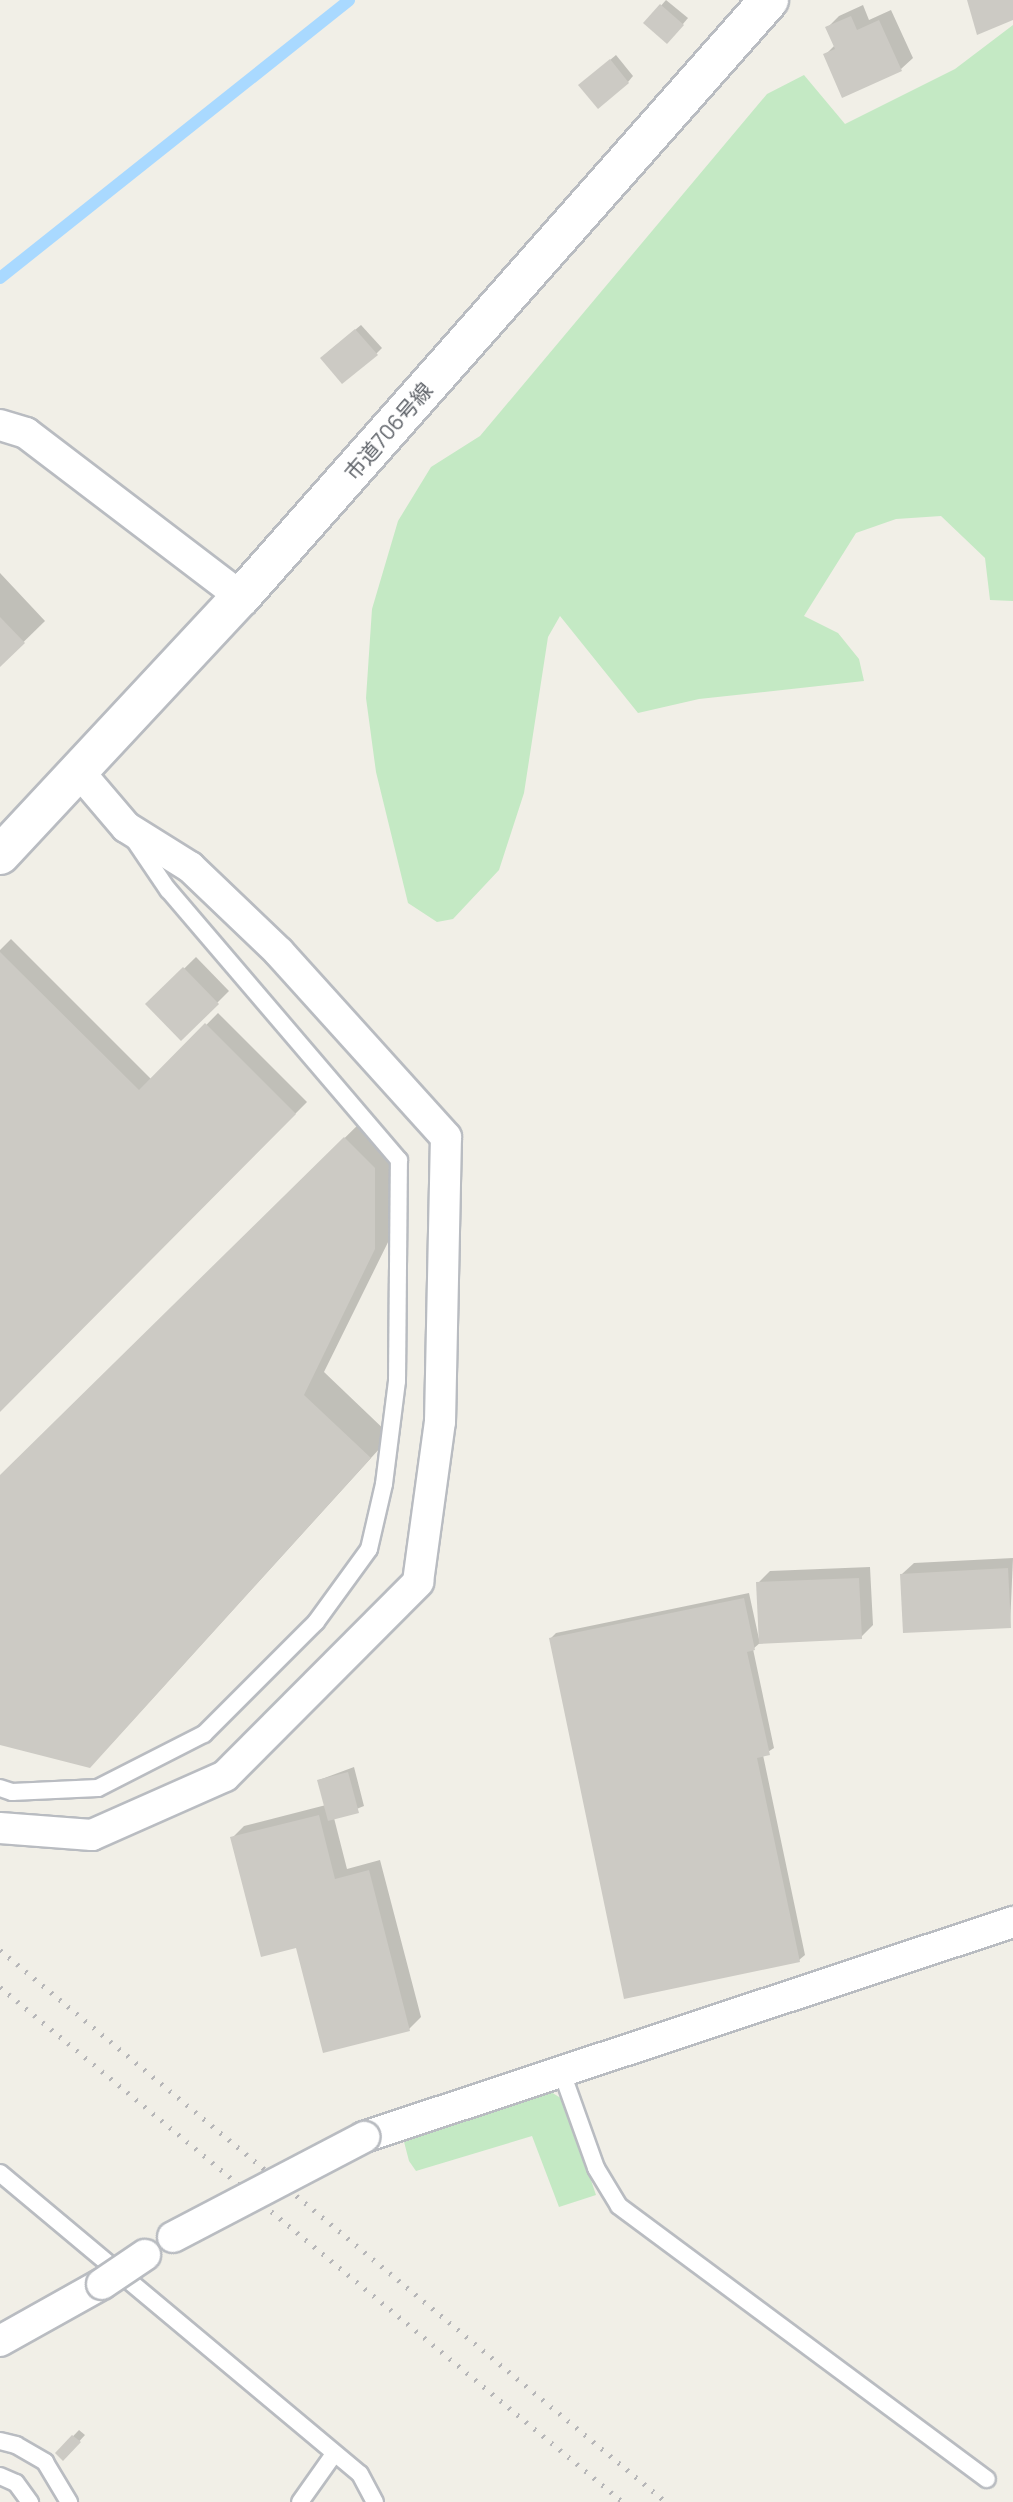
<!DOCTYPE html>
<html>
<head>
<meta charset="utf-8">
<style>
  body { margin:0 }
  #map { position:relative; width:1013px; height:2502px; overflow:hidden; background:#f1efe7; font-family:Manrope,"Noto Sans JP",sans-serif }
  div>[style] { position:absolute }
  .green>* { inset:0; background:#c4e9c4 }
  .shadow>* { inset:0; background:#0003 }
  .stream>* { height:12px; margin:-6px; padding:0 6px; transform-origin:6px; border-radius:6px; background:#a9d9ff }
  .building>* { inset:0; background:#cccac4 }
  .roads { filter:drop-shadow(2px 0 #b9bcc1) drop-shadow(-2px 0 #b9bcc1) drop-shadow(0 2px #b9bcc1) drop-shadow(0 -2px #b9bcc1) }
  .lane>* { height:16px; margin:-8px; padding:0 8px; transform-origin:8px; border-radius:8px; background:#fff }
  .street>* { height:30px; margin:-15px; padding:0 15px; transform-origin:15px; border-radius:15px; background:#fff }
  .secondary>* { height:38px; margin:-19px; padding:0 19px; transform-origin:19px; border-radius:19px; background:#fff }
  .rail>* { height:5px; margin-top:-2.5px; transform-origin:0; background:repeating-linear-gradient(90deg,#b6b6b8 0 2px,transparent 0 11px) }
  .bridges { filter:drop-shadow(2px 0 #b9bcc1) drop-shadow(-2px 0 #b9bcc1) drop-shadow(0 2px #b9bcc1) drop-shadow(0 -2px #b9bcc1) }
  .street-bridge>* { height:30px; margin:-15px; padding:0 15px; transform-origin:15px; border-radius:15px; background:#fff }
  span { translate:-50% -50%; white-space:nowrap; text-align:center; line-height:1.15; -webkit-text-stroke:5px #fff; paint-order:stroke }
  .street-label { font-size:21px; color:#5e6268 }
</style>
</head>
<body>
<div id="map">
  <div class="green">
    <div style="clip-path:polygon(1013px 25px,1013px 601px,990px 600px,985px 558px,941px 516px,896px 519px,856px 533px,804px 616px,838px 633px,859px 659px,864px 681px,699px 699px,638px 713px,560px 616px,548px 637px,524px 793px,499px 870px,453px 919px,437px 922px,408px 903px,376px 772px,366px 698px,372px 609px,398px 521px,431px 467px,480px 436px,767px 94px,804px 75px,845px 124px,955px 69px)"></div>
    <div style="clip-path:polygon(546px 2089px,564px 2100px,596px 2195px,559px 2207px,532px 2136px,416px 2171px,409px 2161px,402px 2134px)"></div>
  </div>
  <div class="shadow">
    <div style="clip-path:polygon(666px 0,688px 18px,672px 37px,646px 23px)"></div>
    <div style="clip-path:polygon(863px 5px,869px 20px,891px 10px,913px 58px,901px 69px,825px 55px,835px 45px,827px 28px,839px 16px)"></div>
    <div style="clip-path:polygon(616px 55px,633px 76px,628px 82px,586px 80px)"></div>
    <div style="clip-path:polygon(361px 325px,382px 348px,376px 354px,328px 352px)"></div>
    <div style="clip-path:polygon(0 573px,45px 621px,0 665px)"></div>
    <div style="clip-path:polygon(11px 939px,152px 1080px,218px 1013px,307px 1102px,0 1410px,0 950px)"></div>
    <div style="clip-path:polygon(196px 957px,229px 991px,181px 1039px,148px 1004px)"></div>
    <div style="clip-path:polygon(367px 1116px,396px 1146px,396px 1226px,324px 1372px,391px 1436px,111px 1744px,0 1743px,0 1477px)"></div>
    <div style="clip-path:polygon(1013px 1558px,1010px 1626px,902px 1574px,914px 1563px)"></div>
    <div style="clip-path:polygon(870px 1567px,873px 1625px,861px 1637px,761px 1642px,753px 1649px,774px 1748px,763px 1755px,805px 1955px,799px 1960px,550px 1639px,556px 1633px,749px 1593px,759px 1639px,758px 1583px,770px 1571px)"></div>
    <div style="clip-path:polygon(354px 1767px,364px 1806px,334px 1818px,347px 1869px,380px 1860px,421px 2017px,409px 2029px,298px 1946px,232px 1838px,244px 1826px,326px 1805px,319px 1780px)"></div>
    <div style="clip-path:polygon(79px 2430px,85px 2435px,63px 2459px,57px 2453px)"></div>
  </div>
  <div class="stream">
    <div style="left:0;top:278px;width:446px;rotate:-38.5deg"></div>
  </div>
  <div class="building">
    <div style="clip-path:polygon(967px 0,1013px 0,1013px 20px,977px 35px)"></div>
    <div style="clip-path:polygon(660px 4px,684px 25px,667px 44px,643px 23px)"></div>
    <div style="clip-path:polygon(851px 16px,857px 30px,879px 20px,902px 71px,842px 98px,823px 54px,835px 49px,825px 27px)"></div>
    <div style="clip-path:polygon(610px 59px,629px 83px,598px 109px,578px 85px)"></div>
    <div style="clip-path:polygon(355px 329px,378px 355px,342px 384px,320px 358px)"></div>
    <div style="clip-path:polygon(0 617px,25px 643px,0 667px)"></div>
    <div style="clip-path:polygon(0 952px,139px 1090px,205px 1023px,296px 1114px,0 1412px)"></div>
    <div style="clip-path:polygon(183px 967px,219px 1004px,181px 1041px,145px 1004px)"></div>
    <div style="clip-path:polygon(344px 1137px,375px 1168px,375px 1249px,304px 1395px,371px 1458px,90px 1768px,0 1745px,0 1475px)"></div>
    <div style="clip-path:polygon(1008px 1568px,1011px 1628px,903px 1633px,900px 1574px)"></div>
    <div style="clip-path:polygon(859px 1578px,862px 1639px,759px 1644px,756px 1582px)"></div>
    <div style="clip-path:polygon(744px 1598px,755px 1650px,747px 1652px,770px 1755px,757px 1758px,800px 1962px,624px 1999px,549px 1638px)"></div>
    <div style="clip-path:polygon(348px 1772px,359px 1813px,328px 1821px,317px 1780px)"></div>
    <div style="clip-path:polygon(319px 1815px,335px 1879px,369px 1870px,410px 2031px,323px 2053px,296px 1948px,261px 1957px,230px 1837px)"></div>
    <div style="clip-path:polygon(72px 2435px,81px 2442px,63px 2461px,55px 2453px)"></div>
  </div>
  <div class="roads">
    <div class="lane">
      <div style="left:0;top:1788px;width:13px;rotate:18deg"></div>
      <div style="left:12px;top:1792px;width:86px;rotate:-2.7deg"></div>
      <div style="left:98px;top:1788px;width:119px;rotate:-27deg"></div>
      <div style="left:204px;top:1734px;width:158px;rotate:-45deg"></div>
      <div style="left:316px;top:1622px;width:90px;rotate:-54deg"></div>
      <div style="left:369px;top:1549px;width:67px;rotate:-77deg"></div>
      <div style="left:384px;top:1484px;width:104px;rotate:-82.8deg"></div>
      <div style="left:397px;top:1381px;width:221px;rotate:-89.5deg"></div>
      <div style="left:399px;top:1160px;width:355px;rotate:-130.5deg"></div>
      <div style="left:168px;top:890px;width:59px;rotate:-124deg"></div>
      <div style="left:561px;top:2070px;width:104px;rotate:70.3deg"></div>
      <div style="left:596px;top:2168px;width:44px;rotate:58.8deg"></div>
      <div style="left:619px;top:2206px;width:458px;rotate:36.6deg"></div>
      <div style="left:0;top:2173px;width:469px;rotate:39.9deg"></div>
      <div style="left:360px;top:2474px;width:32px;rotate:62deg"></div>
      <div style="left:0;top:2441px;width:16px;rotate:14deg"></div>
      <div style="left:16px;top:2445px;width:34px;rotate:30deg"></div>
      <div style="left:45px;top:2462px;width:47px;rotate:59deg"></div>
      <div style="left:0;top:2476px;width:17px;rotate:24deg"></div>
      <div style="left:16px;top:2483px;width:24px;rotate:54deg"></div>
      <div style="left:300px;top:2502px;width:59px;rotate:-54.7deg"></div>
    </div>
    <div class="street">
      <div style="left:0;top:425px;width:27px;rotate:17deg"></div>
      <div style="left:26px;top:433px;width:270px;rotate:37.3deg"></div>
      <div style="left:0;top:1828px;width:92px;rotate:4.4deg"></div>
      <div style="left:92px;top:1835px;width:145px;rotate:-23.9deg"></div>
      <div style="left:225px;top:1776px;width:274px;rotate:-45.1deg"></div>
      <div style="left:418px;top:1582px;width:162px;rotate:-82.2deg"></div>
      <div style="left:440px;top:1422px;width:285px;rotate:-88.8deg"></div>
      <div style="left:446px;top:1137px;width:249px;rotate:-132.1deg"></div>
      <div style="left:279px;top:952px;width:123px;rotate:-136.3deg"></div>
      <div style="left:190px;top:867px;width:75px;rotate:-148deg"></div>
      <div style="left:126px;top:827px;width:71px;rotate:-130.4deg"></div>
      <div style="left:364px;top:2137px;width:684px;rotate:-18.33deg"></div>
      <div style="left:0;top:2341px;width:117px;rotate:-29.2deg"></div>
    </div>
    <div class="secondary">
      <div style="left:0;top:855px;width:353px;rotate:-47deg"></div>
      <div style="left:241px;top:597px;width:797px;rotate:-48.51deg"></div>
    </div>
  </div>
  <div class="rail">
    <div style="left:0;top:1950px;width:865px;rotate:39.65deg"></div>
    <div style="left:0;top:1987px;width:808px;rotate:39.58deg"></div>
  </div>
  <div class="bridges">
    <div class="street-bridge">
      <div style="left:173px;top:2237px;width:216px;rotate:-27.6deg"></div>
      <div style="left:102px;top:2284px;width:52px;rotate:-34deg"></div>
    </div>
  </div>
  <div class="street-label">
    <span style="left:388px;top:431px;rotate:-49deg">市道706号線</span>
  </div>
</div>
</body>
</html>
